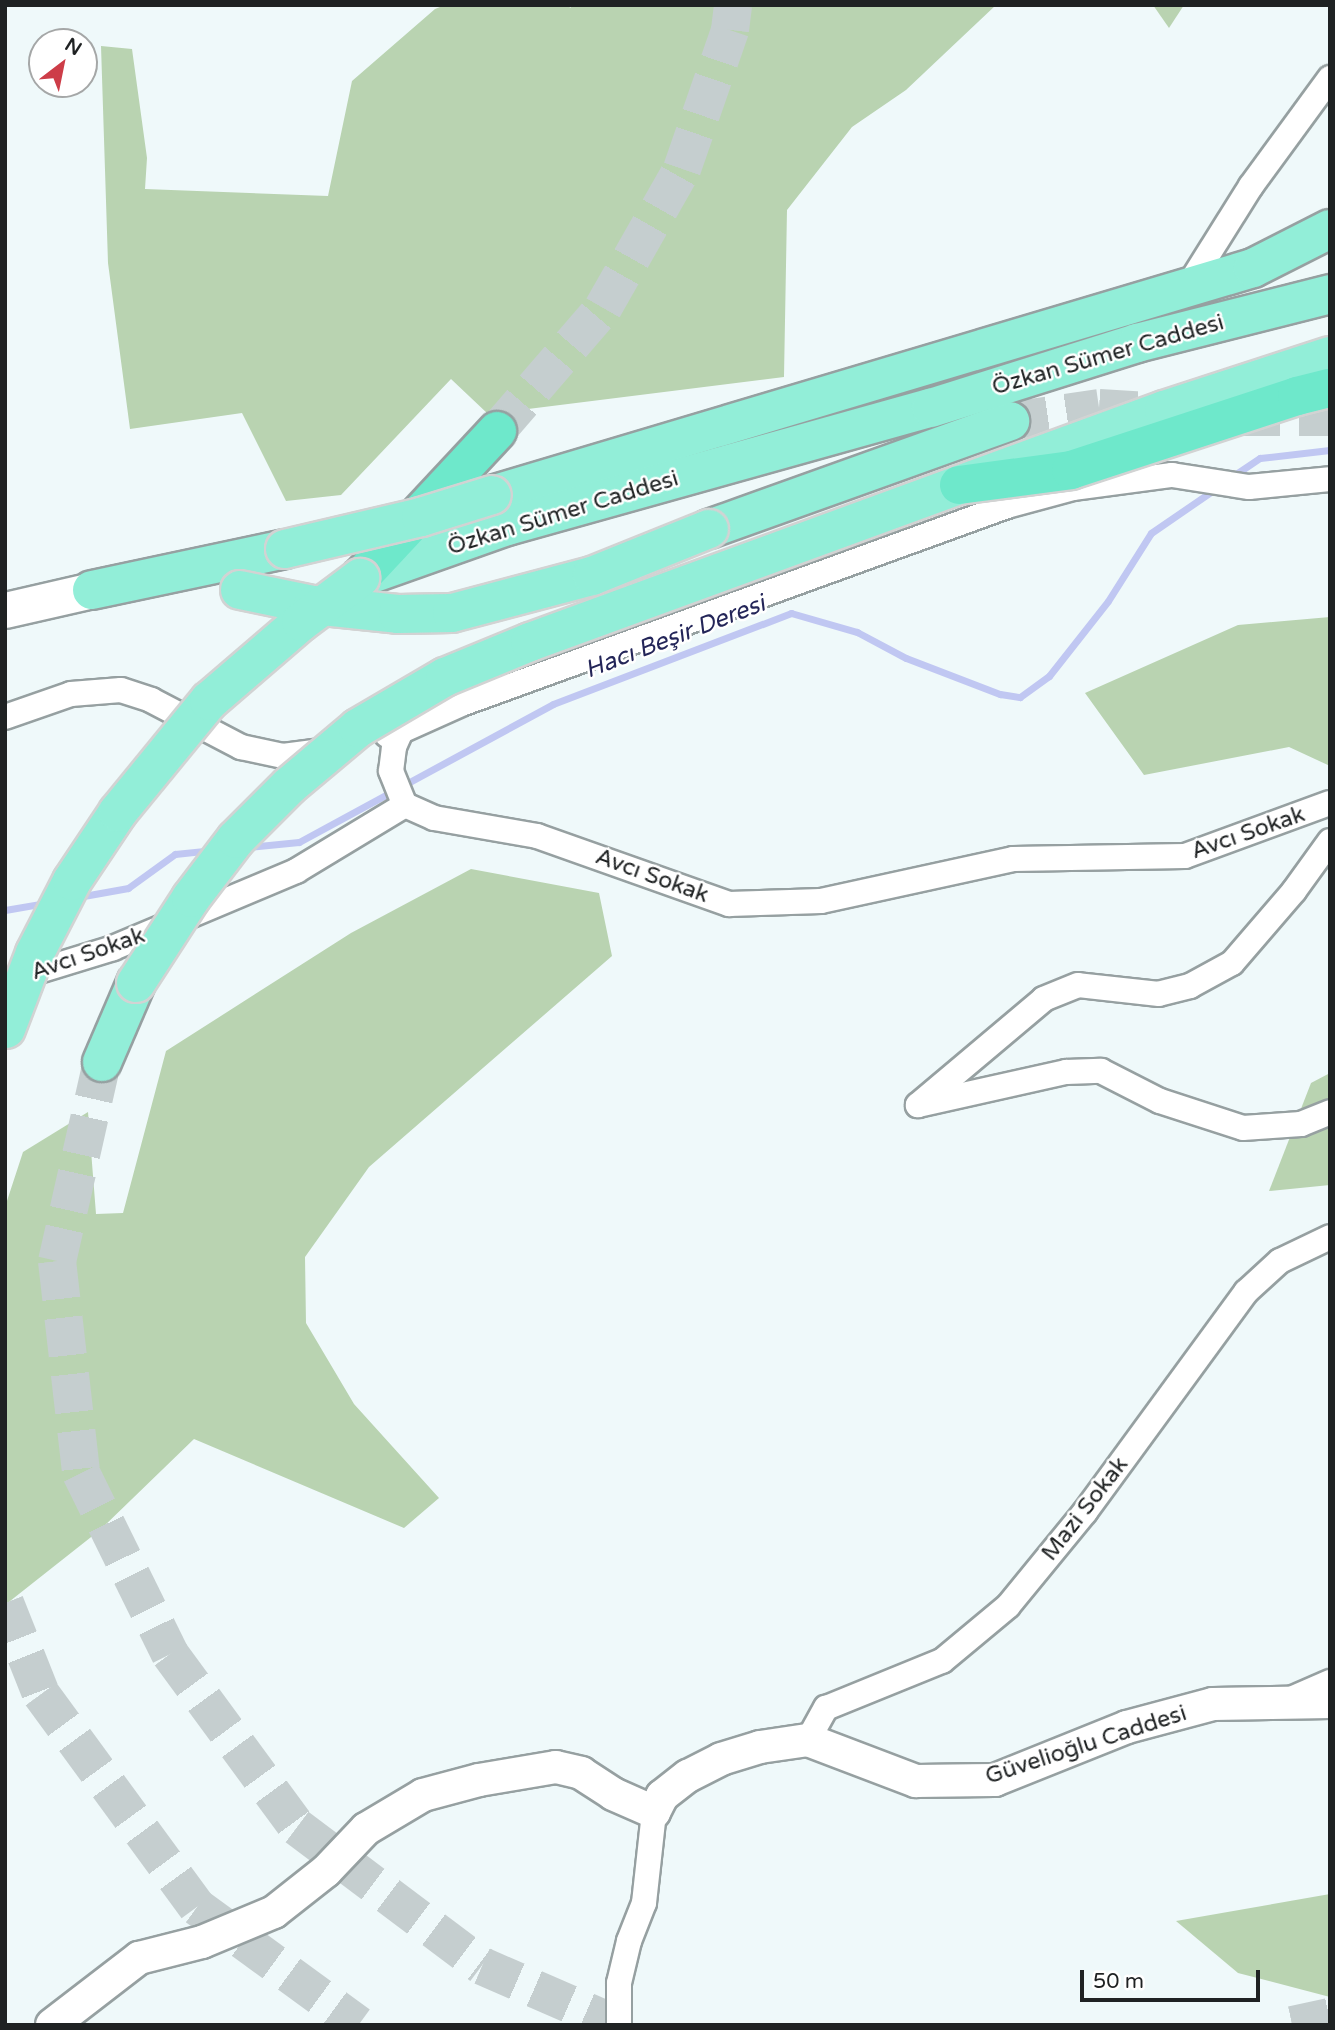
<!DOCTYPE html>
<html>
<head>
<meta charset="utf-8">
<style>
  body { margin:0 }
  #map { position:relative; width:1335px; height:2030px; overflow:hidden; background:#eff9fa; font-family:"Varela Round",sans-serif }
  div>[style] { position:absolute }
  .green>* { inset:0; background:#b9d3b1 }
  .stream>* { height:7px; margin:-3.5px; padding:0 3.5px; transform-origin:3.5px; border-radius:3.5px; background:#c0c7f2 }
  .primary-tunnel>* { height:38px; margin-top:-19px; transform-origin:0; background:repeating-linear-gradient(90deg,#c5cecf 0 38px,transparent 0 57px) }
  .trunk-tunnel>* { height:38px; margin-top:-19px; transform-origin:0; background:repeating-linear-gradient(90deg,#c5cecf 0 38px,transparent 0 57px) }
  .roads { filter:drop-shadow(2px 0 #96a0a1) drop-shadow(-2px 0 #96a0a1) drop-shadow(0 2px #96a0a1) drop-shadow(0 -2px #96a0a1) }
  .minor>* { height:24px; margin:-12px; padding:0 12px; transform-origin:12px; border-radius:12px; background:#fff }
  .tertiary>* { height:32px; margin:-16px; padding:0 16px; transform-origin:16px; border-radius:16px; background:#fff }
  .secondary>* { height:35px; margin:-17.5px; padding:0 17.5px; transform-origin:17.5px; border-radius:17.5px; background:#fff }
  .primary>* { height:38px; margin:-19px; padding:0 19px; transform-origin:19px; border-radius:19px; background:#92eed8 }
  .trunk>* { height:38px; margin:-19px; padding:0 19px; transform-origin:19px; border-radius:19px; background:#6ee8cb }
  .bridges { filter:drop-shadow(2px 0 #d2d3d3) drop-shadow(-2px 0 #d2d3d3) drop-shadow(0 2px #d2d3d3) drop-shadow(0 -2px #d2d3d3) }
  .primary-bridge>* { height:38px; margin:-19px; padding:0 19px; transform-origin:19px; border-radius:19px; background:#92eed8 }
  .trunk-bridge>* { height:38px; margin:-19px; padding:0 19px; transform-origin:19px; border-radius:19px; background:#6ee8cb }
  span { translate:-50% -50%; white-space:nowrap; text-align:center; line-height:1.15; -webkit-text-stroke:5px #fff; paint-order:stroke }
  .street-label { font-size:23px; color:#1f2223 }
  .water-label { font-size:24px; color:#232558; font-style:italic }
  .frame { position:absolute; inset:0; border:7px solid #1f2223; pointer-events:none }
  .north { position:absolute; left:28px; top:28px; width:70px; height:70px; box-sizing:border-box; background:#fff; border:2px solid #a5a7a7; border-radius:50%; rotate:32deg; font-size:19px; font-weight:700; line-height:28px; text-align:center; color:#1f2223 }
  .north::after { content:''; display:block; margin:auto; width:24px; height:32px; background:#cd3d48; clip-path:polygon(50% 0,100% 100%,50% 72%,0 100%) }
  .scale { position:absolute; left:1080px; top:1970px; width:180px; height:32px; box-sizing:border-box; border:4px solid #1f2223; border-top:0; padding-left:9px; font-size:21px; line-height:24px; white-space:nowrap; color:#1f2223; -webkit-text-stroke:5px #fff; paint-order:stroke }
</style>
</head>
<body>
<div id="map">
  <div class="green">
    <div style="clip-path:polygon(445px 5px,569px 5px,570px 8px,573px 5px,996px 5px,906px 90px,852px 127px,787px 210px,784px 377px,488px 414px,451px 379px,341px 495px,286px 501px,242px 413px,130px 429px,108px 263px,101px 46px,132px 49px,147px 158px,145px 189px,328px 196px,352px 81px,435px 9px)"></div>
    <div style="clip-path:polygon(1153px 5px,1184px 5px,1169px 28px)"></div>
    <div style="clip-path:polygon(1330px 617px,1330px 766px,1289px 747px,1144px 775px,1085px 693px,1238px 625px)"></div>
    <div style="clip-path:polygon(471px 869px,599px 893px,612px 956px,369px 1167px,305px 1257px,306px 1323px,354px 1404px,439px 1498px,404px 1528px,194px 1439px,100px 1530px,5px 1605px,5px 1207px,23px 1152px,88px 1112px,96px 1214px,123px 1213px,166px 1051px,351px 933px)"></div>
    <div style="clip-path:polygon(1330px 1073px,1330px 1185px,1269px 1191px,1311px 1083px)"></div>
    <div style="clip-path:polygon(1330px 1894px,1330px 1997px,1238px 1973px,1176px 1921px)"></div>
  </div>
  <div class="stream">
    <div style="left:1230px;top:478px;width:36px;rotate:-34deg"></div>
    <div style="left:1260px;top:458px;width:70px;rotate:-6.5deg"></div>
    <div style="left:248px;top:847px;width:51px;rotate:-5.6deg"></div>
    <div style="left:299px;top:842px;width:289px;rotate:-28.5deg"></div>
    <div style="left:553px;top:704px;width:255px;rotate:-20.9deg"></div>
    <div style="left:791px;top:613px;width:69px;rotate:16.1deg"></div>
    <div style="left:857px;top:632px;width:55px;rotate:28deg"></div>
    <div style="left:906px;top:658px;width:101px;rotate:21deg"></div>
    <div style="left:1000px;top:694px;width:20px;rotate:9deg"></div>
    <div style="left:1020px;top:697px;width:36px;rotate:-36deg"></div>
    <div style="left:1049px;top:676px;width:95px;rotate:-51.8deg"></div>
    <div style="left:1108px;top:601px;width:80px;rotate:-57.7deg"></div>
    <div style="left:1151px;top:533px;width:78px;rotate:-34.5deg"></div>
    <div style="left:78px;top:897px;width:51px;rotate:-10.2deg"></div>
    <div style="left:128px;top:888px;width:58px;rotate:-35.9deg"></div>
    <div style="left:175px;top:854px;width:37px;rotate:-6deg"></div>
    <div style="left:5px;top:910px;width:42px;rotate:-9.7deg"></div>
  </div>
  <div class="primary-tunnel">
    <div style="left:1242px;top:417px;width:88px"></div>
    <div style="left:1010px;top:421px;width:90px;rotate:-8.3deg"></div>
    <div style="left:1099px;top:408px;width:66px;rotate:3.5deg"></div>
    <div style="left:102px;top:1062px;width:204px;rotate:102.7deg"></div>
    <div style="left:57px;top:1261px;width:213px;rotate:83.5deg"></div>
    <div style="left:81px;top:1473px;width:202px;rotate:63.8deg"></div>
    <div style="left:170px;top:1654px;width:215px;rotate:53.7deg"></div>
    <div style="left:297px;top:1827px;width:231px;rotate:36.9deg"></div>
    <div style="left:482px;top:1966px;width:148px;rotate:23.5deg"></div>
    <div style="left:5px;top:1603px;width:98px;rotate:68.4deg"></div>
    <div style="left:41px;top:1694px;width:264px;rotate:53.8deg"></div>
    <div style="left:197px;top:1907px;width:200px;rotate:36.1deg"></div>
    <div style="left:1292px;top:2025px;width:39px;rotate:-12deg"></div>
  </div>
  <div class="trunk-tunnel">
    <div style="left:497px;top:431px;width:162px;rotate:-49.2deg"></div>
    <div style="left:603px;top:308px;width:160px;rotate:-60.4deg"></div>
    <div style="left:682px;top:169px;width:147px;rotate:-70.9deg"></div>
    <div style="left:730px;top:30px;width:25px;rotate:-83deg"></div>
  </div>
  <div class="roads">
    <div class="minor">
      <div style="left:1187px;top:288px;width:120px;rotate:-57.9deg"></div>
      <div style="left:1251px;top:186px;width:134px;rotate:-53.8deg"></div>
      <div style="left:5px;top:717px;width:70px;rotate:-19.2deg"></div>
      <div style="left:71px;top:694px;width:50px;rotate:-4.6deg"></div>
      <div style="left:121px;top:690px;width:32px;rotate:18deg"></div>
      <div style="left:151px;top:700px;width:102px;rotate:27.6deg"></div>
      <div style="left:241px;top:747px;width:43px;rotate:12.1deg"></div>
      <div style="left:283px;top:756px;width:45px;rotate:-7.6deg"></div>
      <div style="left:401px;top:731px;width:66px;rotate:-24.2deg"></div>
      <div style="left:461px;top:704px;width:581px;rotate:-19.93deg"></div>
      <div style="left:1007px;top:506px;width:68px;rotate:-15.3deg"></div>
      <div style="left:1073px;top:488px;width:100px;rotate:-7.5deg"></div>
      <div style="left:1172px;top:475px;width:78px;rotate:8.9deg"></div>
      <div style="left:1249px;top:487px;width:81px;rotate:-5.6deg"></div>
      <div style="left:387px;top:735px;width:15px;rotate:-16deg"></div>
      <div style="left:401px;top:731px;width:17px;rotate:114deg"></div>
      <div style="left:394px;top:747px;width:24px;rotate:97deg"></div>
      <div style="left:391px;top:771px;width:37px;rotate:68deg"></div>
      <div style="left:1330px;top:841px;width:62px;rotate:125.8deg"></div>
      <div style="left:1294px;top:891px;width:95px;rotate:130.7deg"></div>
      <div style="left:1232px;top:963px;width:48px;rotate:151.3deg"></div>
      <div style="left:1190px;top:986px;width:32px;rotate:166deg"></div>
      <div style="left:1159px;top:994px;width:81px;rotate:-173.7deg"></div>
      <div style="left:1078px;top:985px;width:37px;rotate:158deg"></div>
      <div style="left:1044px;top:999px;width:165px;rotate:139.9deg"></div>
      <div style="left:918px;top:1105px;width:152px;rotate:-12.6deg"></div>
      <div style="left:1066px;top:1072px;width:35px;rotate:-2deg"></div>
      <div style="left:1101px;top:1071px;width:66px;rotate:27deg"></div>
      <div style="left:1160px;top:1101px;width:87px;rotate:18deg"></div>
      <div style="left:1243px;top:1128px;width:58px;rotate:-3.9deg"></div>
      <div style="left:1301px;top:1124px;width:31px;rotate:-22deg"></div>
      <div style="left:19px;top:977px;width:98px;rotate:-17.1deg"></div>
      <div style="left:113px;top:948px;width:199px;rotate:-22.8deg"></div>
      <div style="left:296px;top:871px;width:127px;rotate:-31.2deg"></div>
      <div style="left:405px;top:805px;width:32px;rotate:24deg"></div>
      <div style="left:434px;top:818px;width:105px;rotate:9.9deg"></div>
      <div style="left:537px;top:836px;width:204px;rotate:19.5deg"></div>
      <div style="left:729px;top:904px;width:92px;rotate:-1.9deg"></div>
      <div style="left:821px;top:901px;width:197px;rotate:-12.3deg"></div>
      <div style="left:1013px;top:859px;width:172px;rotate:-1deg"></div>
      <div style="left:1185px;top:856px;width:154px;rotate:-20.1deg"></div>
      <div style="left:1291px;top:1699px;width:43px;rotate:-23.6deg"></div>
      <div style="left:808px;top:1740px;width:37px;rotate:-61deg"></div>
      <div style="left:826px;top:1708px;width:125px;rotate:-22.1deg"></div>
      <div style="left:942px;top:1661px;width:86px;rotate:-39.8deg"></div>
      <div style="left:1008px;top:1606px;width:122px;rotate:-50.7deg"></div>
      <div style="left:1085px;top:1512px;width:273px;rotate:-53.8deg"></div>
      <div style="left:1246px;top:1292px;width:46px;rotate:-42.4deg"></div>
      <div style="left:1280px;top:1261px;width:55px;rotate:-25.6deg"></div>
      <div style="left:619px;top:2025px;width:42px;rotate:-90deg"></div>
      <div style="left:619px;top:1983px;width:43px;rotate:-76.6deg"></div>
      <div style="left:629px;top:1941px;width:41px;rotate:-68.5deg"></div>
      <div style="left:644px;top:1903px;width:92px;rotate:-83.7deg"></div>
    </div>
    <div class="tertiary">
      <div style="left:52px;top:2025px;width:110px;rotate:-37.6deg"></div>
      <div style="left:139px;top:1958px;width:65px;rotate:-14.3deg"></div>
      <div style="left:202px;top:1942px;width:78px;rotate:-22.6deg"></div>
      <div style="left:274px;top:1912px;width:66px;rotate:-38.3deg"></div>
      <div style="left:326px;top:1871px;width:58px;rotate:-46.4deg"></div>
      <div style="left:366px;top:1829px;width:66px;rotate:-30.8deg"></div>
      <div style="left:423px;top:1795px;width:58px;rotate:-15deg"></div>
      <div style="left:479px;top:1780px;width:78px;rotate:-9.6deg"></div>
      <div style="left:556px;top:1767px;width:26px;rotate:13deg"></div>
      <div style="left:581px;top:1773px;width:38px;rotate:33deg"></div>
      <div style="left:613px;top:1794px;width:45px;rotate:23.7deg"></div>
      <div style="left:654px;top:1812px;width:18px;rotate:-63deg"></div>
      <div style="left:662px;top:1796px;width:33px;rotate:-38deg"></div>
      <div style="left:688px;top:1776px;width:37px;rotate:-27deg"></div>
      <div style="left:721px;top:1759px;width:41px;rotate:-17.1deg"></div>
      <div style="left:760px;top:1747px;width:49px;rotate:-8.3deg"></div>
      <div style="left:808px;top:1740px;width:116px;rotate:20.8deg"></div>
      <div style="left:916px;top:1781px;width:79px;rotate:-0.7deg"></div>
      <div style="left:995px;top:1780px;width:142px;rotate:-21.9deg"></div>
      <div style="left:1127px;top:1727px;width:89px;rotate:-15deg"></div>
      <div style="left:1213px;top:1704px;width:117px;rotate:-1deg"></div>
    </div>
    <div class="secondary">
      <div style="left:5px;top:610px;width:89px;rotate:-12.9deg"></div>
    </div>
    <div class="primary">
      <div style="left:492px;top:495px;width:794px;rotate:-16.61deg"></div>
      <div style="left:1253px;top:268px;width:86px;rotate:-26.9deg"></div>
      <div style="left:709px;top:529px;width:320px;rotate:-19.7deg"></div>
      <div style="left:360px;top:578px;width:156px;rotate:-19.5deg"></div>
      <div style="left:507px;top:526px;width:440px;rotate:-15.6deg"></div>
      <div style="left:931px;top:408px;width:216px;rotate:-17.5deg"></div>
      <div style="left:1137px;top:343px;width:199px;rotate:-14.2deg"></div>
      <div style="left:92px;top:590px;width:197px;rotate:-12deg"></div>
      <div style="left:102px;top:1062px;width:86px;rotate:-66.7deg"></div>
    </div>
    <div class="trunk">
      <div style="left:360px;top:578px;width:201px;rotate:-47deg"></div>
    </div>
  </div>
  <div class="bridges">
    <div class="primary-bridge">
      <div style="left:285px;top:549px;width:140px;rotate:-13.2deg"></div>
      <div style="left:421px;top:517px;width:74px;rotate:-17.2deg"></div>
      <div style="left:240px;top:590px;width:75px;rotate:11.6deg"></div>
      <div style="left:313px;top:605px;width:85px;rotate:6deg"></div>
      <div style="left:398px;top:614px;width:54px;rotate:-1.1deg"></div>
      <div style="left:452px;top:613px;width:145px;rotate:-14.8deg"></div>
      <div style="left:592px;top:576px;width:126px;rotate:-21.9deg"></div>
      <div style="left:136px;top:983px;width:101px;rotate:-57.1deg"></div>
      <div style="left:191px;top:898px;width:74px;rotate:-52.7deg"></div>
      <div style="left:236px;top:839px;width:75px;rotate:-45deg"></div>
      <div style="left:289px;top:786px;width:90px;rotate:-40deg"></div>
      <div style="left:358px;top:728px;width:101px;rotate:-30.4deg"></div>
      <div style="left:445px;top:677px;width:92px;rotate:-22.4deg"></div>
      <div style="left:530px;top:642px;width:675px;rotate:-20.1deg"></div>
      <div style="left:1164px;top:410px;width:175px;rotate:-18deg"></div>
      <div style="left:6px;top:1029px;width:81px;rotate:-69.1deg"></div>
      <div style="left:35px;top:953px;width:81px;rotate:-62.8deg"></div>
      <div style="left:72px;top:881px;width:83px;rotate:-56.3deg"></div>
      <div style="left:118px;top:812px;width:144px;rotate:-50.7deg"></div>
      <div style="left:209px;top:701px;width:121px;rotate:-40.7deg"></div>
      <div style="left:301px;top:622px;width:74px;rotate:-36.7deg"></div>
    </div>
    <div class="trunk-bridge">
      <div style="left:959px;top:485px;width:113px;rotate:-7.6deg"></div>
      <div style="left:1071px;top:470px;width:238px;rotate:-18.1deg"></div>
      <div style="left:1297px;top:396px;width:34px;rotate:-14deg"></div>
    </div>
  </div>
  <div class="street-label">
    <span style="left:1108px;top:355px;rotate:-16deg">Özkan Sümer Caddesi</span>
    <span style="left:563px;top:513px;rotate:-17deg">Özkan Sümer Caddesi</span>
    <span style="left:1248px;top:833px;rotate:-19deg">Avcı Sokak</span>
    <span style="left:652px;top:876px;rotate:20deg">Avcı Sokak</span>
    <span style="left:88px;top:954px;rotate:-19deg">Avcı Sokak</span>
    <span style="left:1085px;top:1509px;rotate:-52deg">Mazi Sokak</span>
    <span style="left:1086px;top:1745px;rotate:-18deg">Güvelioğlu Caddesi</span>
  </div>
  <div class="water-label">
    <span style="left:675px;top:637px;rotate:-21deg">Hacı Beşir Deresi</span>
  </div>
  <div class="frame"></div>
  <div class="north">N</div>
  <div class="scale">50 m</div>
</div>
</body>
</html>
